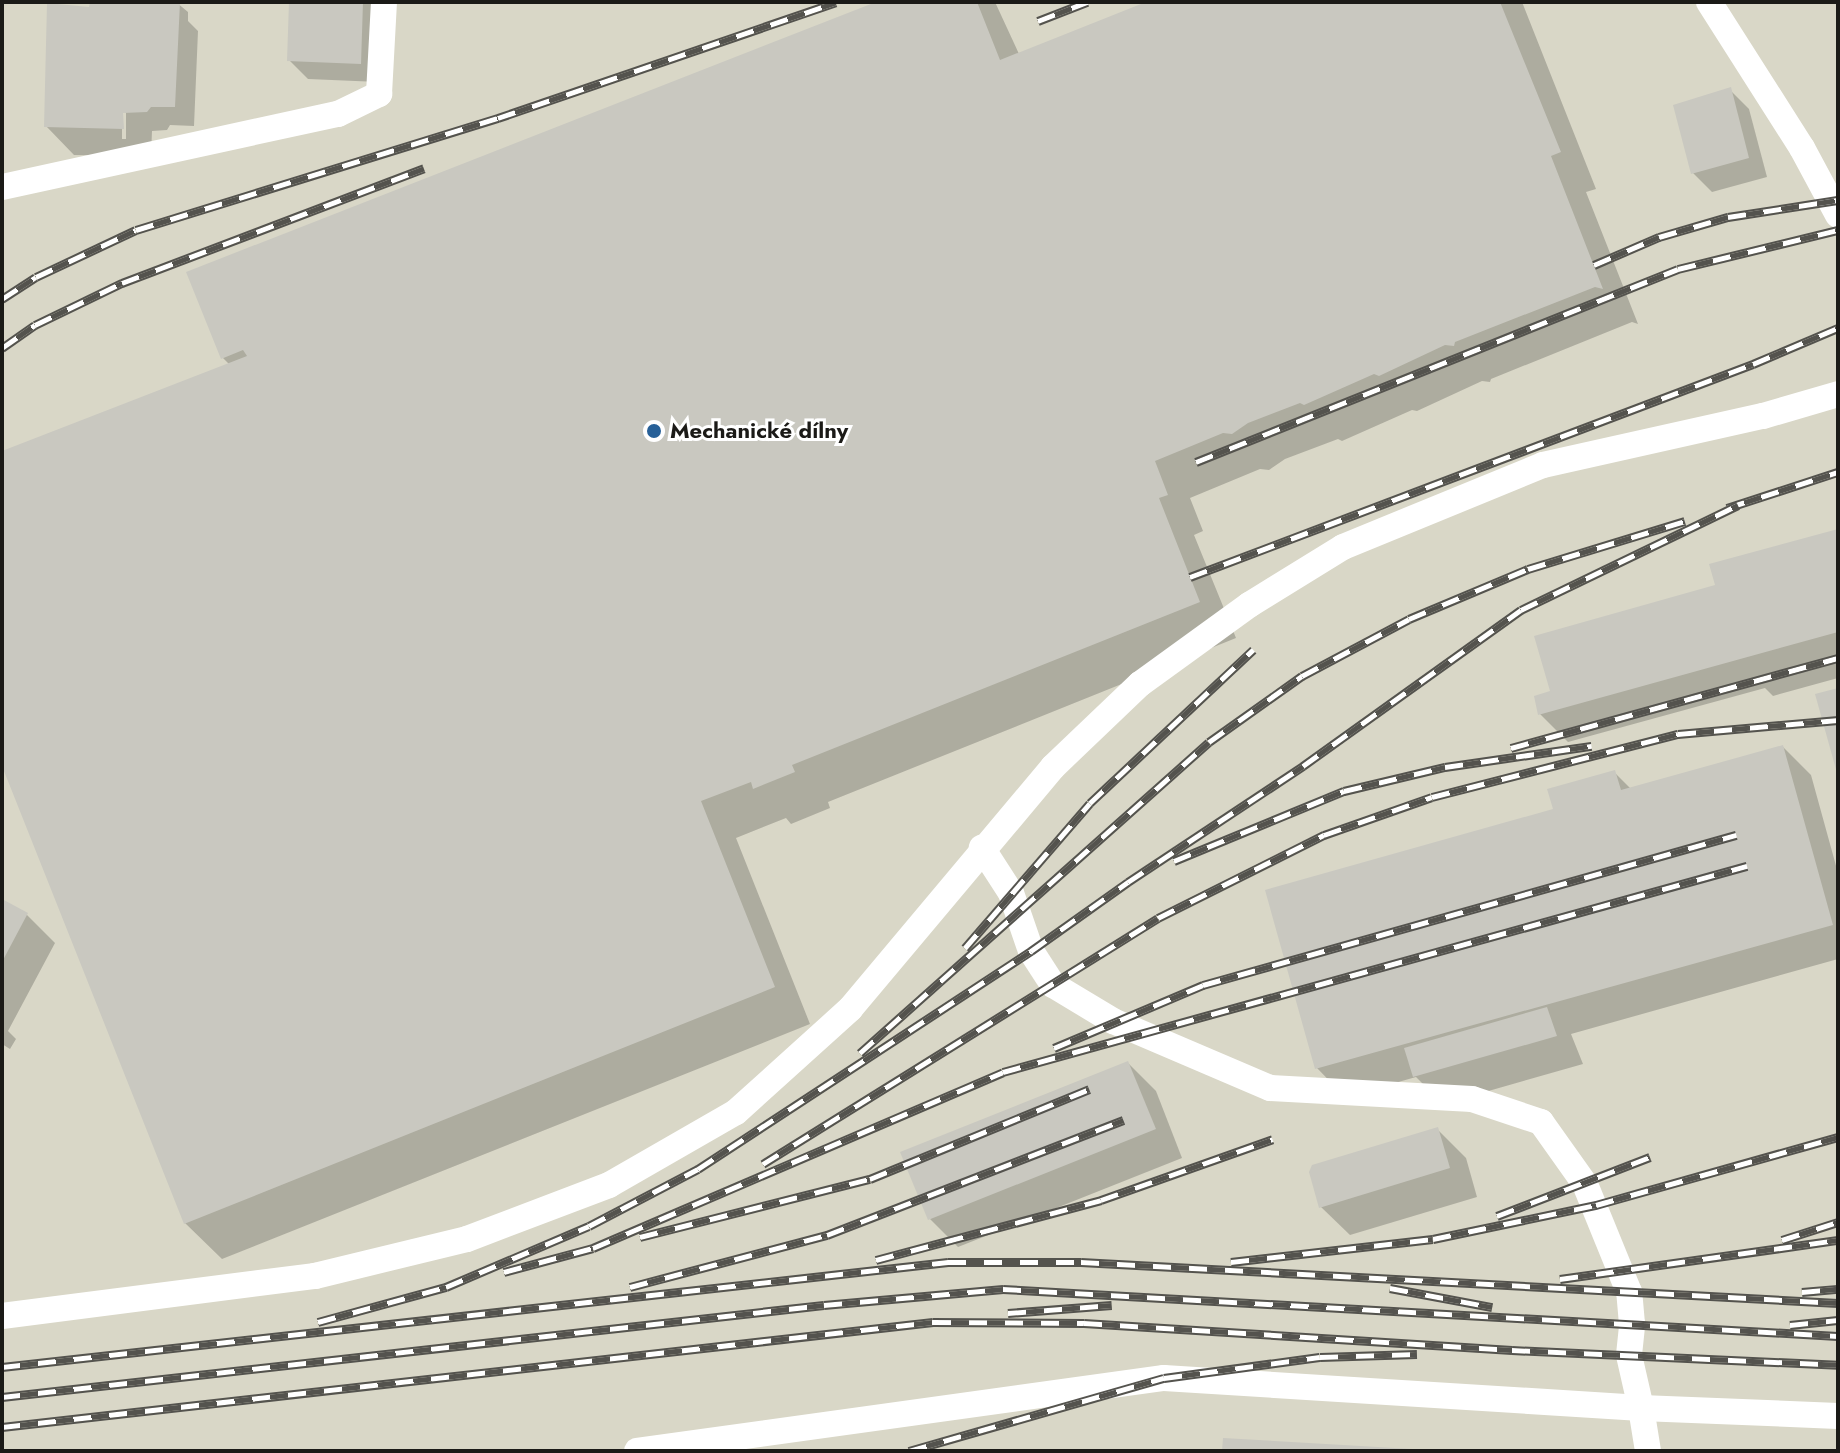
<!DOCTYPE html>
<html>
<head>
<meta charset="utf-8">
<style>
  body { margin:0 }
  #map { position:relative; width:1840px; height:1453px; overflow:hidden; background:#e3e2d9; font-family:Jost,sans-serif }
  div>[style] { position:absolute }
  .built>* { inset:0; background:#d9d7c7 }
  .shadow>* { inset:0; background:#0003 }
  .building>* { inset:0; background:#c9c8c0 }
  .service>* { height:26px; margin:-13px; padding:0 13px; transform-origin:13px; border-radius:13px; background:#fff }
  .rail>* { height:9px; margin-top:-4.5px; transform-origin:0; background:repeating-linear-gradient(90deg,#fff 0 18px,#54534e 0 36px); box-sizing:border-box; border-block:2px solid #54534e }
  .dots>* { width:22px; height:22px; translate:-50% -50%; box-sizing:border-box; border:4px solid #fff; border-radius:50% }
  span { translate:-50% -50%; white-space:nowrap; text-align:center; line-height:1.15; -webkit-text-stroke:6px #fff; paint-order:stroke }
  .poi-label { font-size:22px; color:#1b1a17; font-weight:700 }
  .left { translate:0 -50%; text-align:left }
  .frame { position:absolute; inset:0; border:4px solid #1b1a17; pointer-events:none }
</style>
</head>
<body>
<div id="map">
  <div class="built">
    <div style="clip-path:polygon(2px 2px,1838px 2px,1838px 1451px,2px 1451px)"></div>
  </div>
  <div class="shadow">
    <div style="clip-path:polygon(evenodd,92px 2px,176px 2px,188px 12px,188px 21px,198px 31px,194px 126px,170px 125px,167px 130px,152px 131px,151px 156px,74px 155px,46px 126px,92px 2px,122px 109px,126px 113px,126px 139px,122px 139px,122px 109px)"></div>
    <div style="clip-path:polygon(291px 2px,391px 2px,379px 82px,308px 79px,289px 60px)"></div>
    <div style="clip-path:polygon(881px 2px,995px 2px,1019px 54px,1152px 2px,1522px 2px,1596px 189px,1586px 192px,1638px 324px,1632px 322px,1491px 379px,1490px 382px,1482px 381px,1417px 411px,1412px 410px,1342px 441px,1338px 439px,1285px 459px,1269px 470px,1260px 469px,1190px 498px,1203px 531px,1194px 535px,1236px 638px,828px 802px,830px 808px,791px 824px,786px 818px,736px 838px,810px 1024px,222px 1259px,185px 1223px,2px 762px,2px 455px,230px 365px,223px 358px,189px 273px)"></div>
    <div style="clip-path:polygon(1730px 90px,1749px 109px,1767px 177px,1712px 192px,1693px 173px)"></div>
    <div style="clip-path:polygon(1838px 531px,1838px 678px,1773px 696px,1765px 688px,1568px 742px,1540px 714px,1552px 692px,1717px 586px)"></div>
    <div style="clip-path:polygon(1783px 747px,1811px 775px,1838px 873px,1838px 959px,1571px 1034px,1583px 1064px,1443px 1104px,1416px 1077px,1345px 1097px,1317px 1068px,1556px 811px,1614px 772px,1631px 789px)"></div>
    <div style="clip-path:polygon(2px 902px,27px 915px,55px 943px,8px 1031px,16px 1039px,10px 1049px,2px 1044px)"></div>
    <div style="clip-path:polygon(1128px 1063px,1156px 1091px,1182px 1158px,958px 1247px,930px 1219px)"></div>
    <div style="clip-path:polygon(1438px 1130px,1466px 1158px,1477px 1197px,1350px 1235px,1321px 1207px)"></div>
  </div>
  <div class="building">
    <div style="clip-path:polygon(90px 2px,180px 2px,175px 107px,151px 107px,147px 112px,123px 113px,124px 129px,44px 127px,47px 3px,89px 7px)"></div>
    <div style="clip-path:polygon(289px 2px,363px 2px,361px 64px,287px 61px)"></div>
    <div style="clip-path:polygon(876px 2px,977px 2px,1000px 60px,1146px 2px,1500px 2px,1561px 152px,1551px 156px,1603px 289px,1595px 287px,1455px 342px,1454px 346px,1445px 345px,1379px 376px,1374px 374px,1304px 405px,1300px 403px,1248px 423px,1232px 434px,1223px 433px,1155px 461px,1168px 495px,1159px 498px,1200px 602px,792px 765px,795px 772px,753px 789px,751px 782px,701px 801px,775px 987px,184px 1224px,2px 766px,2px 451px,247px 356px,243px 350px,221px 359px,186px 272px)"></div>
    <div style="clip-path:polygon(1731px 87px,1749px 158px,1691px 174px,1673px 105px)"></div>
    <div style="clip-path:polygon(1838px 529px,1838px 632px,1538px 715px,1534px 696px,1550px 691px,1534px 636px,1715px 585px,1709px 564px)"></div>
    <div style="clip-path:polygon(1838px 688px,1838px 773px,1837px 773px,1815px 694px)"></div>
    <div style="clip-path:polygon(1783px 745px,1833px 925px,1315px 1069px,1265px 890px,1553px 809px,1547px 789px,1615px 770px,1621px 790px)"></div>
    <div style="clip-path:polygon(2px 899px,28px 913px,2px 962px)"></div>
    <div style="clip-path:polygon(1547px 1007px,1557px 1036px,1413px 1077px,1404px 1048px)"></div>
    <div style="clip-path:polygon(1128px 1061px,1156px 1129px,928px 1220px,900px 1152px)"></div>
    <div style="clip-path:polygon(1438px 1127px,1450px 1168px,1319px 1208px,1309px 1172px,1312px 1165px)"></div>
    <div style="clip-path:polygon(1223px 1438px,1412px 1449px,1411px 1451px,1222px 1451px)"></div>
  </div>
  <div class="service">
    <div style="left:1709px;top:2px;width:173px;rotate:57.5deg"></div>
    <div style="left:1802px;top:148px;width:76px;rotate:61.8deg"></div>
    <div style="left:2px;top:187px;width:344px;rotate:-12.3deg"></div>
    <div style="left:338px;top:114px;width:46px;rotate:-26deg"></div>
    <div style="left:379px;top:94px;width:92px;rotate:-86.9deg"></div>
    <div style="left:2px;top:1316px;width:316px;rotate:-7.3deg"></div>
    <div style="left:315px;top:1276px;width:156px;rotate:-13.7deg"></div>
    <div style="left:467px;top:1239px;width:152px;rotate:-20.8deg"></div>
    <div style="left:609px;top:1185px;width:146px;rotate:-29.9deg"></div>
    <div style="left:736px;top:1112px;width:154px;rotate:-42.1deg"></div>
    <div style="left:850px;top:1009px;width:316px;rotate:-50deg"></div>
    <div style="left:1053px;top:767px;width:120px;rotate:-43.7deg"></div>
    <div style="left:1140px;top:684px;width:135px;rotate:-35.9deg"></div>
    <div style="left:1249px;top:605px;width:110px;rotate:-31.7deg"></div>
    <div style="left:1343px;top:547px;width:216px;rotate:-22.3deg"></div>
    <div style="left:1543px;top:465px;width:225px;rotate:-12.6deg"></div>
    <div style="left:1763px;top:416px;width:78px;rotate:-16.3deg"></div>
    <div style="left:637px;top:1451px;width:532px;rotate:-7.89deg"></div>
    <div style="left:1164px;top:1378px;width:478px;rotate:3.6deg"></div>
    <div style="left:1641px;top:1408px;width:54px;rotate:-102.8deg"></div>
    <div style="left:1629px;top:1355px;width:31px;rotate:-84deg"></div>
    <div style="left:1632px;top:1324px;width:32px;rotate:-95deg"></div>
    <div style="left:1629px;top:1292px;width:117px;rotate:-112.2deg"></div>
    <div style="left:1585px;top:1184px;width:76px;rotate:-125.4deg"></div>
    <div style="left:1541px;top:1122px;width:73px;rotate:-161.6deg"></div>
    <div style="left:1472px;top:1099px;width:202px;rotate:-176.9deg"></div>
    <div style="left:1270px;top:1088px;width:171px;rotate:-156.9deg"></div>
    <div style="left:1113px;top:1021px;width:70px;rotate:-149deg"></div>
    <div style="left:1053px;top:985px;width:40px;rotate:-122.9deg"></div>
    <div style="left:1031px;top:951px;width:61px;rotate:-109deg"></div>
    <div style="left:1011px;top:893px;width:54px;rotate:-122.8deg"></div>
    <div style="left:1648px;top:1451px;width:44px;rotate:-99.2deg"></div>
    <div style="left:1641px;top:1408px;width:197px;rotate:2.3deg"></div>
  </div>
  <div class="rail">
    <div style="left:1038px;top:21px;width:53px;rotate:-21.2deg"></div>
    <div style="left:1594px;top:265px;width:71px;rotate:-23.3deg"></div>
    <div style="left:1659px;top:237px;width:72px;rotate:-16.2deg"></div>
    <div style="left:1728px;top:217px;width:111px;rotate:-8.8deg"></div>
    <div style="left:2px;top:299px;width:40px;rotate:-32.9deg"></div>
    <div style="left:36px;top:277px;width:110px;rotate:-25.2deg"></div>
    <div style="left:136px;top:230px;width:379px;rotate:-17.2deg"></div>
    <div style="left:498px;top:118px;width:357px;rotate:-18.9deg"></div>
    <div style="left:2px;top:348px;width:40px;rotate:-34.9deg"></div>
    <div style="left:35px;top:325px;width:97px;rotate:-25.8deg"></div>
    <div style="left:122px;top:283px;width:323px;rotate:-20.8deg"></div>
    <div style="left:1196px;top:462px;width:519px;rotate:-21.82deg"></div>
    <div style="left:1678px;top:269px;width:165px;rotate:-13.7deg"></div>
    <div style="left:1727px;top:508px;width:117px;rotate:-18deg"></div>
    <div style="left:1190px;top:577px;width:602px;rotate:-20.72deg"></div>
    <div style="left:1753px;top:364px;width:92px;rotate:-23deg"></div>
    <div style="left:1511px;top:748px;width:339px;rotate:-15.4deg"></div>
    <div style="left:1174px;top:861px;width:184px;rotate:-22.4deg"></div>
    <div style="left:1344px;top:791px;width:104px;rotate:-13.4deg"></div>
    <div style="left:1445px;top:767px;width:148px;rotate:-8.2deg"></div>
    <div style="left:965px;top:948px;width:191px;rotate:-49.2deg"></div>
    <div style="left:1090px;top:803px;width:224px;rotate:-43.2deg"></div>
    <div style="left:1054px;top:1048px;width:162px;rotate:-22.9deg"></div>
    <div style="left:1203px;top:985px;width:554px;rotate:-15.72deg"></div>
    <div style="left:860px;top:1053px;width:467px;rotate:-41.7deg"></div>
    <div style="left:1209px;top:742px;width:114px;rotate:-35.4deg"></div>
    <div style="left:1302px;top:676px;width:121px;rotate:-28deg"></div>
    <div style="left:1409px;top:619px;width:129px;rotate:-22.8deg"></div>
    <div style="left:1528px;top:569px;width:164px;rotate:-17deg"></div>
    <div style="left:763px;top:1164px;width:465px;rotate:-31.9deg"></div>
    <div style="left:1158px;top:918px;width:186px;rotate:-26.6deg"></div>
    <div style="left:1324px;top:835px;width:114px;rotate:-19.4deg"></div>
    <div style="left:1432px;top:797px;width:254px;rotate:-14.4deg"></div>
    <div style="left:1678px;top:734px;width:161px;rotate:-5deg"></div>
    <div style="left:1497px;top:1216px;width:164px;rotate:-21.1deg"></div>
    <div style="left:640px;top:1237px;width:237px;rotate:-14.2deg"></div>
    <div style="left:870px;top:1179px;width:237px;rotate:-22.3deg"></div>
    <div style="left:1782px;top:1240px;width:59px;rotate:-17.8deg"></div>
    <div style="left:876px;top:1260px;width:233px;rotate:-14.9deg"></div>
    <div style="left:1101px;top:1200px;width:182px;rotate:-19.5deg"></div>
    <div style="left:1231px;top:1262px;width:203px;rotate:-6.5deg"></div>
    <div style="left:1433px;top:1239px;width:167px;rotate:-11.8deg"></div>
    <div style="left:1596px;top:1205px;width:251px;rotate:-15.7deg"></div>
    <div style="left:504px;top:1272px;width:92px;rotate:-15.1deg"></div>
    <div style="left:593px;top:1248px;width:446px;rotate:-23.2deg"></div>
    <div style="left:1003px;top:1072px;width:772px;rotate:-15.48deg"></div>
    <div style="left:1560px;top:1279px;width:281px;rotate:-8deg"></div>
    <div style="left:630px;top:1287px;width:204px;rotate:-14.8deg"></div>
    <div style="left:827px;top:1235px;width:318px;rotate:-21.2deg"></div>
    <div style="left:1390px;top:1288px;width:104px;rotate:10.6deg"></div>
    <div style="left:1802px;top:1292px;width:36px;rotate:-5deg"></div>
    <div style="left:1008px;top:1313px;width:104px;rotate:-4.4deg"></div>
    <div style="left:318px;top:1322px;width:133px;rotate:-15.3deg"></div>
    <div style="left:446px;top:1287px;width:155px;rotate:-23.1deg"></div>
    <div style="left:589px;top:1226px;width:123px;rotate:-27.6deg"></div>
    <div style="left:698px;top:1169px;width:398px;rotate:-33.2deg"></div>
    <div style="left:1031px;top:951px;width:119px;rotate:-35.4deg"></div>
    <div style="left:1128px;top:882px;width:210px;rotate:-33.5deg"></div>
    <div style="left:1303px;top:766px;width:268px;rotate:-35.6deg"></div>
    <div style="left:1521px;top:610px;width:241px;rotate:-25.8deg"></div>
    <div style="left:1790px;top:1325px;width:48px;rotate:-5.9deg"></div>
    <div style="left:2px;top:1367px;width:952px;rotate:-6.33deg"></div>
    <div style="left:948px;top:1262px;width:133px"></div>
    <div style="left:1081px;top:1262px;width:758px;rotate:3.1deg"></div>
    <div style="left:2px;top:1397px;width:827px;rotate:-6.39deg"></div>
    <div style="left:824px;top:1305px;width:180px;rotate:-5.1deg"></div>
    <div style="left:1003px;top:1289px;width:836px;rotate:3.22deg"></div>
    <div style="left:2px;top:1427px;width:937px;rotate:-6.43deg"></div>
    <div style="left:933px;top:1322px;width:151px;rotate:0.4deg"></div>
    <div style="left:1084px;top:1323px;width:429px;rotate:3.6deg"></div>
    <div style="left:1512px;top:1350px;width:326px;rotate:2.6deg"></div>
    <div style="left:909px;top:1451px;width:265px;rotate:-16deg"></div>
    <div style="left:1164px;top:1378px;width:157px;rotate:-7.7deg"></div>
    <div style="left:1320px;top:1357px;width:97px;rotate:-1.8deg"></div>
  </div>
  <div class="dots">
    <div style="left:654px;top:431px;background:#276098"></div>
  </div>
  <div class="poi-label">
    <span class="left" style="left:670px;top:431px">Mechanické dílny</span>
  </div>
  <div class="frame"></div>
</div>
</body>
</html>
